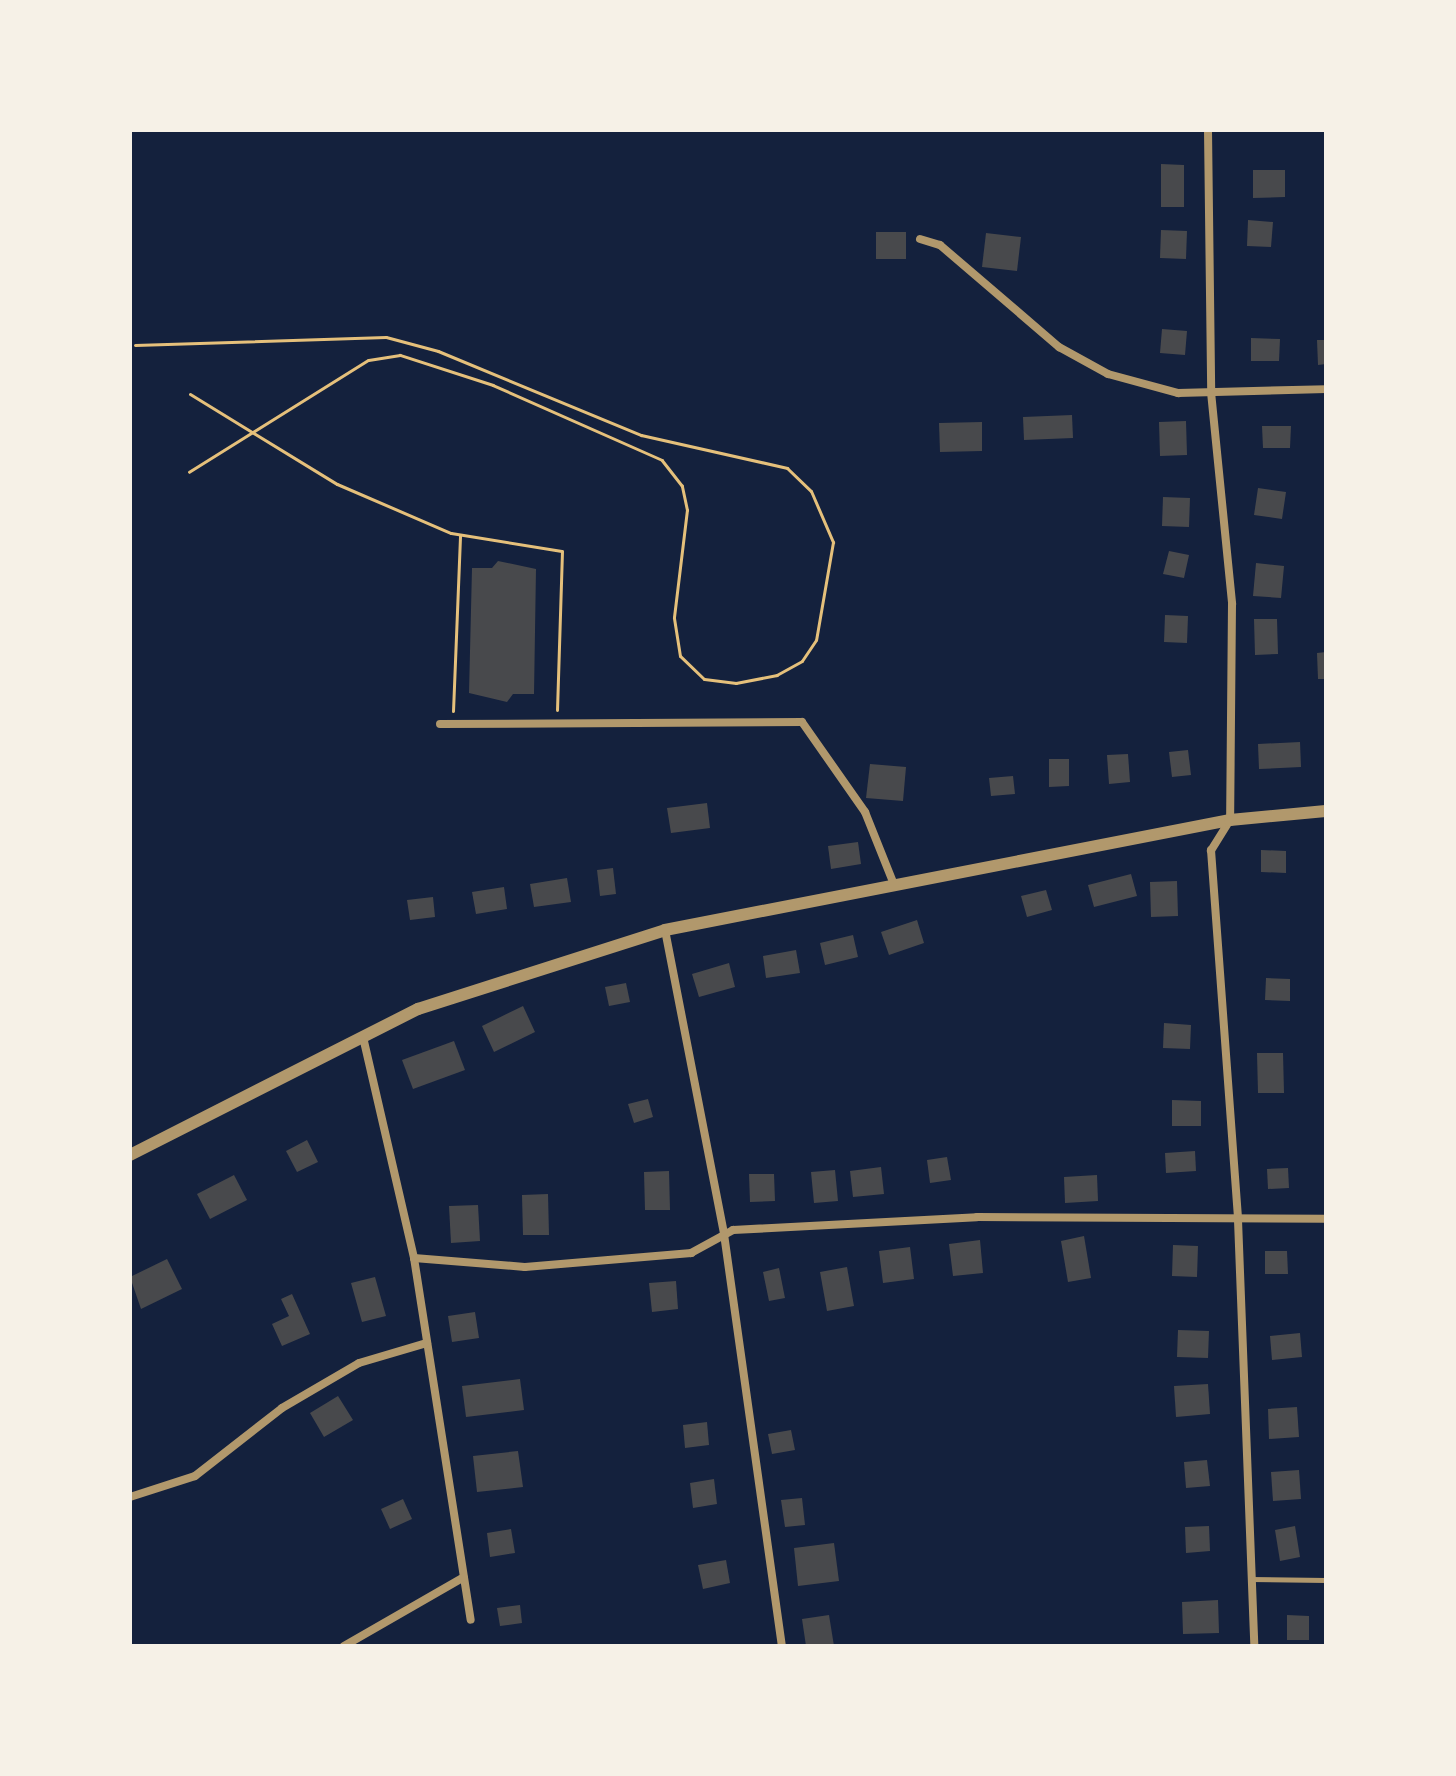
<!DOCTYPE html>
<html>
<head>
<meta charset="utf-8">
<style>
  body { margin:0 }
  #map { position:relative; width:1456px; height:1776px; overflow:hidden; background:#14213d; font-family:Barlow,sans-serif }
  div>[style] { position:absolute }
  .building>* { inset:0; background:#48494c }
  .path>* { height:3px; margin:-1.5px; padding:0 1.5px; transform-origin:1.5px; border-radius:1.5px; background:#e5c07b }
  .service>* { height:5px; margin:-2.5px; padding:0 2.5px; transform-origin:2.5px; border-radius:2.5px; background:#b1986c }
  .minor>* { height:8px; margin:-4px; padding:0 4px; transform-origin:4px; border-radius:4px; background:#b1986c }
  .tertiary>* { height:12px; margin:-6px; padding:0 6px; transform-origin:6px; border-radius:6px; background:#b1986c }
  span { translate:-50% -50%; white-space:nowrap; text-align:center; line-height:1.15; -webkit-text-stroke:7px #f6f1e7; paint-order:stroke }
  .frame { position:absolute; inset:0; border:132px solid #f6f1e7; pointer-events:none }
</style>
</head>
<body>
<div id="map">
  <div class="building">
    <div style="clip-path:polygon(1161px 164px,1184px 165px,1184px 207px,1161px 207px)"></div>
    <div style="clip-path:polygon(1253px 170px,1285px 170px,1285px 197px,1253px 198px)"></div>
    <div style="clip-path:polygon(1248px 220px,1273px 222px,1271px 247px,1247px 246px)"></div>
    <div style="clip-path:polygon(1161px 230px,1187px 231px,1186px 259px,1160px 258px)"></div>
    <div style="clip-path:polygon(876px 232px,906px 232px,906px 259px,876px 259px)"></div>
    <div style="clip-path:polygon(986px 233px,1021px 237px,1017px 271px,982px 267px)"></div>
    <div style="clip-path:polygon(1162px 329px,1187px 331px,1185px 355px,1160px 353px)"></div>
    <div style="clip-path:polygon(1251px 338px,1280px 339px,1279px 361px,1251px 361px)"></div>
    <div style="clip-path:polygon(1317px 340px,1326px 340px,1326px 364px,1318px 365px)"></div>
    <div style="clip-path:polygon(1072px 415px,1073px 438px,1024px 440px,1023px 417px)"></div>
    <div style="clip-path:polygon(1186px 421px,1187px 455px,1160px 456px,1159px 422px)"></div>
    <div style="clip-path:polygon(982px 422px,982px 451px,940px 452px,939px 423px)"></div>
    <div style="clip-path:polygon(1262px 426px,1291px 426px,1290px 448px,1263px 448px)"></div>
    <div style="clip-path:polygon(1258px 488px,1286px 492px,1282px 519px,1254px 515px)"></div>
    <div style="clip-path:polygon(1163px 497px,1190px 498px,1189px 527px,1162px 526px)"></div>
    <div style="clip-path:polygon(1169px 551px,1189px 555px,1184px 578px,1163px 574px)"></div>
    <div style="clip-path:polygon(498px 561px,536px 569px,534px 694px,513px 694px,507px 702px,469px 693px,472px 568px,492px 568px)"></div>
    <div style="clip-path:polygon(1256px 563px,1284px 566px,1281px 598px,1253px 596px)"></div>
    <div style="clip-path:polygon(1165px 615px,1188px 616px,1187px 643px,1164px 642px)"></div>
    <div style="clip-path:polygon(1254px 619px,1277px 619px,1278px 654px,1255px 655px)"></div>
    <div style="clip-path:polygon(1326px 652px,1326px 679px,1318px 679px,1317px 653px)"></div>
    <div style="clip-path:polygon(1300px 742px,1301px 767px,1259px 769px,1258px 744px)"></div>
    <div style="clip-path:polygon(1188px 750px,1191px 775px,1172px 777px,1169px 752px)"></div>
    <div style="clip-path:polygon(1128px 754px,1130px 782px,1109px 784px,1107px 755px)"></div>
    <div style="clip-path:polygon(1049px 759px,1069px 759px,1069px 786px,1049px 787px)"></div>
    <div style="clip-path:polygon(870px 764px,906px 767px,903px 801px,866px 798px)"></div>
    <div style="clip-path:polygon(1013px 776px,1015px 794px,991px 796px,989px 778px)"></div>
    <div style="clip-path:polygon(707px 803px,710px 828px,671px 833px,667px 808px)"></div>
    <div style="clip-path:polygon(858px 842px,861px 864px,831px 869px,828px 846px)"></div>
    <div style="clip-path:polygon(1261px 850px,1286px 851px,1286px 873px,1261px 872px)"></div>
    <div style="clip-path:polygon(613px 868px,616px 894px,600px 896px,597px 870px)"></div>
    <div style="clip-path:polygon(1131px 874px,1137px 896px,1094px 907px,1088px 885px)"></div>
    <div style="clip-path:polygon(567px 878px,571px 902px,534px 907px,530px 884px)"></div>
    <div style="clip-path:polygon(1177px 881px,1178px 916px,1151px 917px,1150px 882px)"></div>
    <div style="clip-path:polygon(504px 887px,507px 909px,476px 914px,472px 892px)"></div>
    <div style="clip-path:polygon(1046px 890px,1052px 910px,1027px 917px,1021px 896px)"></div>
    <div style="clip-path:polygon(433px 897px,435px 917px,410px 920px,407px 900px)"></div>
    <div style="clip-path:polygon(917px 920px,924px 943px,889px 955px,881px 932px)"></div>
    <div style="clip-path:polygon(853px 935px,858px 957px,825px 965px,820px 943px)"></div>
    <div style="clip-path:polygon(796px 950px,800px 973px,766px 978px,763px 956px)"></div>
    <div style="clip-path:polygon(729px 963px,735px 987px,699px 997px,692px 974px)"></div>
    <div style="clip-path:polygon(1266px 978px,1290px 979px,1290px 1001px,1265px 1000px)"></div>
    <div style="clip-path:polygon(626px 983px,630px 1002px,609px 1006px,605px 987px)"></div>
    <div style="clip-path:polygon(523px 1006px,535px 1032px,494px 1052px,482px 1026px)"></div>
    <div style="clip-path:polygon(1164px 1023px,1191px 1025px,1190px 1049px,1163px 1048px)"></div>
    <div style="clip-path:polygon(454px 1041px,465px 1070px,413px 1089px,402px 1060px)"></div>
    <div style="clip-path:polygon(1257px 1053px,1283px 1053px,1284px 1093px,1258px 1093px)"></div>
    <div style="clip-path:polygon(648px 1099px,653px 1117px,634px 1123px,628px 1104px)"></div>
    <div style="clip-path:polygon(1172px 1100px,1201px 1101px,1201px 1126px,1172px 1126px)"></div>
    <div style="clip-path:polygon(307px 1140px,318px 1162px,297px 1172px,286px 1151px)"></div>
    <div style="clip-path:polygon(1195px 1151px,1196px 1171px,1166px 1173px,1165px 1153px)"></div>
    <div style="clip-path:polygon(947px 1157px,951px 1180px,930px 1183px,927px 1160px)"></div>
    <div style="clip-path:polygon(881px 1167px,884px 1194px,853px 1197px,850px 1171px)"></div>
    <div style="clip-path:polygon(1288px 1168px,1289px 1188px,1268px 1189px,1267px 1169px)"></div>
    <div style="clip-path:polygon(835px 1170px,838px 1201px,814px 1203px,811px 1172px)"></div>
    <div style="clip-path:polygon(669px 1171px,670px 1210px,645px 1210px,644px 1172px)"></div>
    <div style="clip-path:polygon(749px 1174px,774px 1174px,775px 1201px,750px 1202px)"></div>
    <div style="clip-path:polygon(234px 1175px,247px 1200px,210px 1219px,197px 1194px)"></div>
    <div style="clip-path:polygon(1097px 1175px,1098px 1201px,1065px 1203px,1064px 1177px)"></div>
    <div style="clip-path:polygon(548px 1194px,549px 1235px,523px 1235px,522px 1195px)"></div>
    <div style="clip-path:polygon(478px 1205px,480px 1241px,451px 1243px,449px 1206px)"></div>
    <div style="clip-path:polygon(1084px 1236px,1091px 1278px,1068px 1282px,1061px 1241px)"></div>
    <div style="clip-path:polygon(980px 1240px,983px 1273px,953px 1276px,949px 1244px)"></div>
    <div style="clip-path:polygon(1173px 1245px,1198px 1246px,1197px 1277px,1172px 1276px)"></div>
    <div style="clip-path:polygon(910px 1247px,914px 1279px,883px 1283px,879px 1251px)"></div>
    <div style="clip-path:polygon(1265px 1251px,1287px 1251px,1288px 1274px,1265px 1274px)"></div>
    <div style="clip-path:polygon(167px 1259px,182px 1289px,141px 1309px,130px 1277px)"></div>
    <div style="clip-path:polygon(847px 1267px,854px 1306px,827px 1311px,820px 1272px)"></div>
    <div style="clip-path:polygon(779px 1268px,785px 1298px,769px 1301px,763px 1272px)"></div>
    <div style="clip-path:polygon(375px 1277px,386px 1316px,362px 1322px,351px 1283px)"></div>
    <div style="clip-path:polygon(676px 1281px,678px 1309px,652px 1312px,649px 1283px)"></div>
    <div style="clip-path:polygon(292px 1294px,310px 1334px,282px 1346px,272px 1324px,289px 1316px,281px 1299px)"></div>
    <div style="clip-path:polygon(475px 1312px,479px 1338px,452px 1342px,448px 1316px)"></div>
    <div style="clip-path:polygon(1178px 1330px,1209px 1331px,1208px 1358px,1177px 1357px)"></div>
    <div style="clip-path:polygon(1300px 1333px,1302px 1357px,1272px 1360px,1270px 1336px)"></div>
    <div style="clip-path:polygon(520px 1379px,524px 1410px,466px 1417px,462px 1386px)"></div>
    <div style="clip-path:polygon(1208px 1384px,1210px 1414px,1176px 1417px,1174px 1386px)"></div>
    <div style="clip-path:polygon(338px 1396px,353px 1420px,324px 1437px,310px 1413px)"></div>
    <div style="clip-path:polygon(1297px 1407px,1299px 1437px,1269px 1439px,1268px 1409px)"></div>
    <div style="clip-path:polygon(707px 1422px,709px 1445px,685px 1448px,683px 1425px)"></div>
    <div style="clip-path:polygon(791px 1430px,795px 1450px,772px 1454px,768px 1434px)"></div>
    <div style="clip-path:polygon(518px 1451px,523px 1487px,477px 1492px,473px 1456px)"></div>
    <div style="clip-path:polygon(1207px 1460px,1210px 1486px,1186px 1488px,1184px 1462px)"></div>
    <div style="clip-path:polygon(1299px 1470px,1301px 1499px,1273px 1501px,1271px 1472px)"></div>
    <div style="clip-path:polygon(714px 1479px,717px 1504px,693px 1508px,690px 1483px)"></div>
    <div style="clip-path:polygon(802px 1498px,805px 1525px,785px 1527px,781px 1500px)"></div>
    <div style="clip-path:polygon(403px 1499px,412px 1519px,390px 1529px,381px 1509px)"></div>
    <div style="clip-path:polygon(1209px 1526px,1210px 1551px,1186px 1553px,1185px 1527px)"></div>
    <div style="clip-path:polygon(1295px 1526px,1300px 1557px,1280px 1561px,1275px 1530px)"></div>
    <div style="clip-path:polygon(511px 1529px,515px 1553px,490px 1557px,487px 1533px)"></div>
    <div style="clip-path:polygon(834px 1543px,839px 1581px,798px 1586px,794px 1548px)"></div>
    <div style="clip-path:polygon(726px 1560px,730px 1583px,703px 1589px,698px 1565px)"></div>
    <div style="clip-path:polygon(1218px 1600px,1219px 1633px,1183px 1634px,1182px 1602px)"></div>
    <div style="clip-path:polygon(520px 1605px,522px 1623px,500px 1626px,497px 1608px)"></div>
    <div style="clip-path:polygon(829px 1615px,834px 1646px,806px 1646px,802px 1619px)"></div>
    <div style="clip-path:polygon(1287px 1615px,1309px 1616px,1309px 1640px,1287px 1640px)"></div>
  </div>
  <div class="path">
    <div style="left:135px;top:345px;width:251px;rotate:-1.8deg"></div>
    <div style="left:386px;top:337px;width:54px;rotate:15.1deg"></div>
    <div style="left:438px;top:351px;width:220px;rotate:22.5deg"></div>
    <div style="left:641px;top:435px;width:150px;rotate:12.7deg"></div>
    <div style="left:787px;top:468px;width:33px;rotate:44deg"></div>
    <div style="left:811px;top:491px;width:56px;rotate:66.7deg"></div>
    <div style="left:833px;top:542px;width:99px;rotate:99.8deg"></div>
    <div style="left:816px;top:640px;width:25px;rotate:124deg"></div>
    <div style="left:802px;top:661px;width:29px;rotate:151deg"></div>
    <div style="left:777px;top:675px;width:42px;rotate:169deg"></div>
    <div style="left:736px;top:683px;width:32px;rotate:-173deg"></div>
    <div style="left:704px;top:679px;width:33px;rotate:-136deg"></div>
    <div style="left:680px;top:656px;width:39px;rotate:-99deg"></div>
    <div style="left:674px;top:617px;width:108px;rotate:-83.1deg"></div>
    <div style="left:687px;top:510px;width:25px;rotate:-102deg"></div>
    <div style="left:682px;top:486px;width:33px;rotate:-128deg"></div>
    <div style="left:662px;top:460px;width:185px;rotate:-156.1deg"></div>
    <div style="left:493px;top:385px;width:98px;rotate:-162.1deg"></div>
    <div style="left:400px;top:355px;width:32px;rotate:171deg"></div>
    <div style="left:368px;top:360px;width:211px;rotate:148deg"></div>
    <div style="left:190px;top:394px;width:172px;rotate:31.5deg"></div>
    <div style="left:337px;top:484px;width:124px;rotate:23.3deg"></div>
    <div style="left:451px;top:533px;width:112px;rotate:9.2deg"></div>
    <div style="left:562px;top:551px;width:159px;rotate:91.8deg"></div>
    <div style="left:453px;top:711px;width:176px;rotate:-87.7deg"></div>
  </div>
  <div class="service">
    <div style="left:1250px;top:1579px;width:76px;rotate:0.8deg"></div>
  </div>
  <div class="minor">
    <div style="left:1208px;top:130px;width:262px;rotate:89.3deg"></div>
    <div style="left:1211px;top:392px;width:213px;rotate:84.3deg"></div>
    <div style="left:1232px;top:604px;width:216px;rotate:90.5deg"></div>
    <div style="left:1230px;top:820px;width:36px;rotate:122deg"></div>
    <div style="left:1211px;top:850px;width:371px;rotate:85.8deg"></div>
    <div style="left:1238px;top:1220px;width:426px;rotate:87.8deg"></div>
    <div style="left:920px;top:239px;width:21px;rotate:17deg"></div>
    <div style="left:940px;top:245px;width:157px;rotate:40.6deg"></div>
    <div style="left:1059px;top:347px;width:56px;rotate:28.9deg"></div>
    <div style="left:1108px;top:374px;width:73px;rotate:15.2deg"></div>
    <div style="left:1178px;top:393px;width:148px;rotate:-1.5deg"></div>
    <div style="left:440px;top:724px;width:362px;rotate:-0.3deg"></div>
    <div style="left:802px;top:722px;width:110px;rotate:55deg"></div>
    <div style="left:865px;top:812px;width:75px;rotate:68.2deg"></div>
    <div style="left:665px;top:930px;width:310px;rotate:79deg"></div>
    <div style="left:724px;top:1234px;width:416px;rotate:82deg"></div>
    <div style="left:363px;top:1037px;width:227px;rotate:77deg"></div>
    <div style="left:414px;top:1258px;width:366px;rotate:81.1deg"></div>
    <div style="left:414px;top:1258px;width:111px;rotate:4.6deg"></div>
    <div style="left:525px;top:1267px;width:167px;rotate:-4.8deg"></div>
    <div style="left:691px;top:1253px;width:48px;rotate:-28.7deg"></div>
    <div style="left:733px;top:1230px;width:244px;rotate:-3deg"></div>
    <div style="left:977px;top:1217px;width:349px;rotate:0.3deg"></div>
    <div style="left:130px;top:1497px;width:68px;rotate:-17.9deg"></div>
    <div style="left:195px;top:1476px;width:110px;rotate:-38deg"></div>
    <div style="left:282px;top:1408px;width:89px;rotate:-30.3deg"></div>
    <div style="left:359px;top:1363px;width:71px;rotate:-16.4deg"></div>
    <div style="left:344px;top:1646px;width:138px;rotate:-29.9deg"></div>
  </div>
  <div class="tertiary">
    <div style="left:130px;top:1155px;width:323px;rotate:-26.9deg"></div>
    <div style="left:418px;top:1009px;width:259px;rotate:-17.7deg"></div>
    <div style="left:665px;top:930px;width:576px;rotate:-11.02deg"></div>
    <div style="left:1230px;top:820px;width:96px;rotate:-5.4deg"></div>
  </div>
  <div class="frame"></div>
</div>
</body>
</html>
